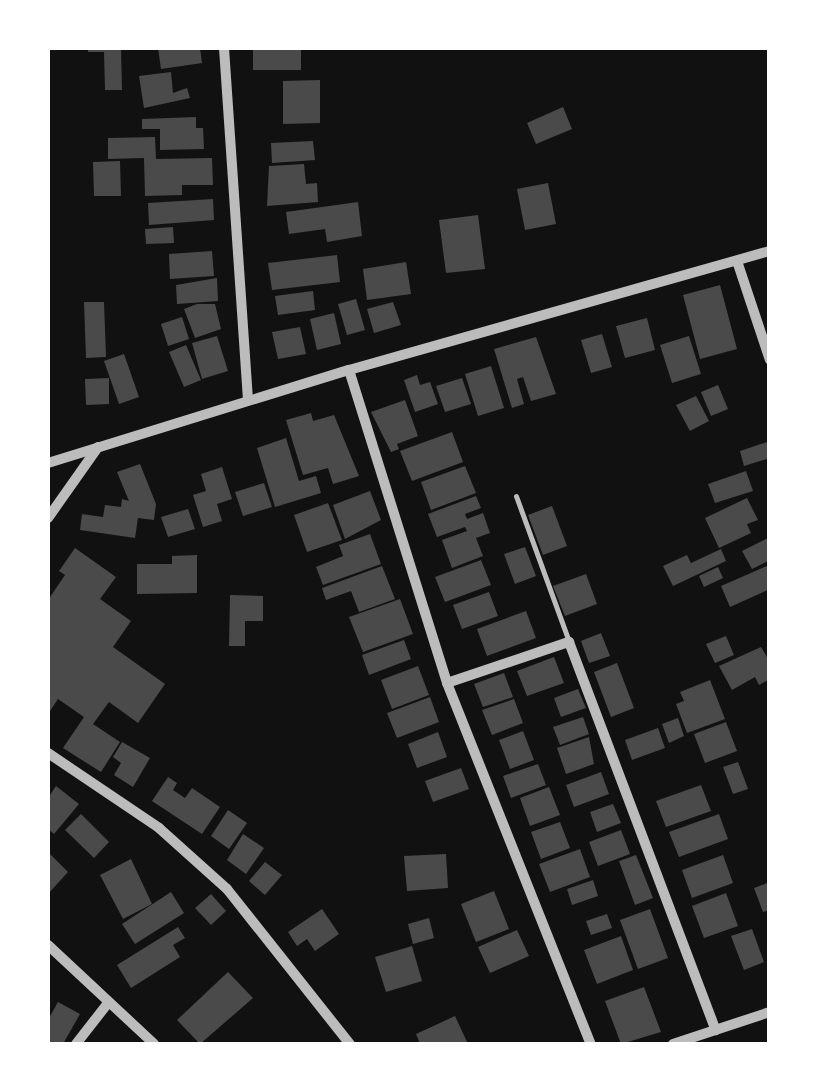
<!DOCTYPE html>
<html>
<head>
<meta charset="utf-8">
<style>
  body { margin:0 }
  #map { position:relative; width:817px; height:1092px; overflow:hidden; background:#111; font-family:"Titillium Web",sans-serif }
  div>[style] { position:absolute }
  .building>* { inset:0; background:#4a4a4a }
  .service>* { height:5px; margin:-2.5px; padding:0 2.5px; transform-origin:2.5px; border-radius:2.5px; background:#bcbcbc }
  .minor>* { height:10px; margin:-5px; padding:0 5px; transform-origin:5px; border-radius:5px; background:#bcbcbc }
  span { translate:-50% -50%; white-space:nowrap; text-align:center; line-height:1.15; -webkit-text-stroke:10px #fff; paint-order:stroke }
  .frame { position:absolute; inset:0; border:50px solid #fff; pointer-events:none }
</style>
</head>
<body>
<div id="map">
  <div class="building">
    <div style="clip-path:polygon(88px 48px,121px 48px,122px 90px,105px 90px,104px 52px,88px 52px)"></div>
    <div style="clip-path:polygon(158px 48px,200px 48px,202px 63px,161px 69px)"></div>
    <div style="clip-path:polygon(253px 48px,301px 48px,301px 70px,253px 70px)"></div>
    <div style="clip-path:polygon(171px 72px,173px 93px,187px 88px,190px 98px,144px 108px,139px 76px)"></div>
    <div style="clip-path:polygon(320px 80px,320px 123px,283px 124px,283px 81px)"></div>
    <div style="clip-path:polygon(563px 107px,572px 129px,536px 144px,527px 123px)"></div>
    <div style="clip-path:polygon(196px 117px,196px 128px,203px 128px,204px 149px,160px 150px,160px 129px,142px 129px,142px 119px)"></div>
    <div style="clip-path:polygon(155px 137px,156px 159px,212px 158px,213px 185px,182px 185px,182px 195px,145px 196px,144px 158px,108px 159px,108px 138px)"></div>
    <div style="clip-path:polygon(313px 141px,315px 160px,272px 163px,271px 143px)"></div>
    <div style="clip-path:polygon(120px 161px,121px 196px,94px 196px,93px 162px)"></div>
    <div style="clip-path:polygon(304px 164px,306px 184px,317px 183px,318px 202px,267px 206px,269px 166px)"></div>
    <div style="clip-path:polygon(548px 183px,556px 224px,525px 230px,517px 189px)"></div>
    <div style="clip-path:polygon(213px 199px,214px 220px,149px 225px,148px 203px)"></div>
    <div style="clip-path:polygon(358px 202px,362px 236px,327px 242px,325px 229px,289px 234px,286px 212px)"></div>
    <div style="clip-path:polygon(478px 215px,485px 269px,446px 273px,439px 220px)"></div>
    <div style="clip-path:polygon(173px 227px,174px 243px,146px 244px,145px 229px)"></div>
    <div style="clip-path:polygon(212px 251px,214px 276px,170px 279px,169px 254px)"></div>
    <div style="clip-path:polygon(337px 255px,340px 282px,272px 290px,268px 263px)"></div>
    <div style="clip-path:polygon(406px 262px,411px 294px,367px 300px,363px 269px)"></div>
    <div style="clip-path:polygon(217px 278px,218px 301px,177px 304px,176px 285px)"></div>
    <div style="clip-path:polygon(720px 285px,737px 349px,700px 359px,683px 295px)"></div>
    <div style="clip-path:polygon(313px 291px,315px 310px,278px 315px,275px 296px)"></div>
    <div style="clip-path:polygon(356px 299px,365px 330px,347px 335px,338px 304px)"></div>
    <div style="clip-path:polygon(84px 302px,104px 302px,106px 357px,86px 358px)"></div>
    <div style="clip-path:polygon(393px 302px,401px 325px,374px 333px,367px 309px)"></div>
    <div style="clip-path:polygon(197px 304px,215px 304px,221px 329px,195px 338px,184px 309px)"></div>
    <div style="clip-path:polygon(334px 313px,341px 344px,317px 350px,310px 319px)"></div>
    <div style="clip-path:polygon(182px 317px,189px 339px,168px 346px,161px 324px)"></div>
    <div style="clip-path:polygon(647px 318px,655px 350px,625px 358px,616px 326px)"></div>
    <div style="clip-path:polygon(300px 327px,306px 354px,278px 359px,272px 332px)"></div>
    <div style="clip-path:polygon(602px 334px,612px 367px,591px 373px,581px 340px)"></div>
    <div style="clip-path:polygon(217px 336px,228px 371px,202px 379px,192px 343px)"></div>
    <div style="clip-path:polygon(689px 336px,701px 374px,672px 383px,660px 345px)"></div>
    <div style="clip-path:polygon(536px 337px,556px 394px,531px 401px,523px 377px,517px 379px,524px 404px,512px 408px,494px 349px)"></div>
    <div style="clip-path:polygon(186px 345px,201px 380px,184px 387px,169px 352px)"></div>
    <div style="clip-path:polygon(124px 354px,139px 397px,119px 404px,104px 361px)"></div>
    <div style="clip-path:polygon(491px 366px,504px 408px,478px 416px,465px 374px)"></div>
    <div style="clip-path:polygon(417px 375px,420px 385px,430px 382px,438px 404px,415px 412px,404px 380px)"></div>
    <div style="clip-path:polygon(109px 378px,109px 404px,86px 405px,85px 379px)"></div>
    <div style="clip-path:polygon(462px 378px,471px 404px,445px 412px,436px 386px)"></div>
    <div style="clip-path:polygon(718px 385px,728px 409px,711px 416px,701px 392px)"></div>
    <div style="clip-path:polygon(696px 396px,709px 421px,690px 431px,676px 405px)"></div>
    <div style="clip-path:polygon(405px 400px,418px 436px,397px 444px,399px 449px,391px 452px,371px 412px)"></div>
    <div style="clip-path:polygon(311px 413px,313px 421px,334px 415px,359px 476px,333px 484px,328px 468px,303px 475px,286px 420px)"></div>
    <div style="clip-path:polygon(452px 432px,463px 462px,412px 481px,400px 451px)"></div>
    <div style="clip-path:polygon(286px 438px,299px 481px,316px 476px,321px 493px,275px 507px,257px 448px)"></div>
    <div style="clip-path:polygon(767px 442px,770px 458px,744px 466px,740px 451px)"></div>
    <div style="clip-path:polygon(140px 464px,156px 504px,154px 520px,138px 518px,135px 538px,80px 530px,82px 514px,103px 517px,105px 505px,121px 507px,122px 499px,129px 501px,117px 472px)"></div>
    <div style="clip-path:polygon(465px 466px,476px 493px,431px 510px,421px 482px)"></div>
    <div style="clip-path:polygon(222px 467px,232px 499px,217px 504px,222px 521px,203px 527px,193px 495px,206px 491px,201px 474px)"></div>
    <div style="clip-path:polygon(746px 471px,753px 491px,715px 503px,708px 484px)"></div>
    <div style="clip-path:polygon(264px 483px,272px 507px,243px 516px,235px 492px)"></div>
    <div style="clip-path:polygon(370px 491px,381px 520px,345px 539px,333px 505px)"></div>
    <div style="clip-path:polygon(476px 496px,481px 508px,465px 514px,467px 519px,483px 513px,490px 533px,476px 538px,483px 556px,452px 568px,442px 540px,467px 531px,465px 527px,437px 537px,428px 514px)"></div>
    <div style="clip-path:polygon(747px 498px,758px 520px,747px 524px,751px 533px,719px 548px,705px 518px)"></div>
    <div style="clip-path:polygon(328px 503px,342px 540px,307px 552px,294px 515px)"></div>
    <div style="clip-path:polygon(552px 506px,567px 546px,543px 555px,528px 515px)"></div>
    <div style="clip-path:polygon(188px 509px,195px 529px,168px 537px,161px 517px)"></div>
    <div style="clip-path:polygon(370px 534px,381px 564px,323px 585px,316px 567px,343px 556px,339px 545px)"></div>
    <div style="clip-path:polygon(770px 537px,770px 560px,752px 569px,742px 551px)"></div>
    <div style="clip-path:polygon(525px 547px,536px 576px,515px 584px,504px 554px)"></div>
    <div style="clip-path:polygon(75px 548px,116px 577px,100px 599px,131px 621px,113px 647px,165px 684px,138px 723px,109px 702px,93px 724px,120px 742px,101px 772px,63px 748px,84px 717px,58px 699px,48px 714px,48px 600px,65px 575px,59px 571px)"></div>
    <div style="clip-path:polygon(721px 549px,726px 561px,673px 586px,663px 566px,687px 555px,691px 563px)"></div>
    <div style="clip-path:polygon(197px 555px,197px 593px,137px 594px,137px 564px,172px 564px,172px 556px)"></div>
    <div style="clip-path:polygon(481px 560px,491px 585px,445px 602px,435px 577px)"></div>
    <div style="clip-path:polygon(769px 565px,770px 589px,730px 607px,721px 586px)"></div>
    <div style="clip-path:polygon(382px 566px,395px 599px,359px 612px,351px 591px,326px 600px,322px 588px)"></div>
    <div style="clip-path:polygon(718px 567px,723px 578px,704px 587px,699px 576px)"></div>
    <div style="clip-path:polygon(586px 574px,597px 604px,565px 616px,553px 586px)"></div>
    <div style="clip-path:polygon(489px 592px,498px 616px,462px 629px,453px 605px)"></div>
    <div style="clip-path:polygon(230px 595px,263px 596px,263px 621px,245px 621px,245px 646px,229px 646px)"></div>
    <div style="clip-path:polygon(400px 599px,413px 634px,363px 652px,349px 617px)"></div>
    <div style="clip-path:polygon(526px 611px,536px 638px,487px 656px,477px 629px)"></div>
    <div style="clip-path:polygon(601px 633px,610px 656px,589px 663px,581px 641px)"></div>
    <div style="clip-path:polygon(726px 636px,734px 655px,715px 663px,706px 644px)"></div>
    <div style="clip-path:polygon(404px 640px,411px 659px,369px 675px,362px 655px)"></div>
    <div style="clip-path:polygon(761px 647px,770px 662px,770px 679px,759px 685px,755px 677px,732px 690px,719px 666px)"></div>
    <div style="clip-path:polygon(554px 657px,564px 683px,527px 696px,517px 671px)"></div>
    <div style="clip-path:polygon(617px 663px,634px 708px,611px 717px,594px 672px)"></div>
    <div style="clip-path:polygon(418px 666px,429px 695px,392px 709px,381px 680px)"></div>
    <div style="clip-path:polygon(504px 673px,513px 697px,483px 707px,474px 684px)"></div>
    <div style="clip-path:polygon(710px 680px,725px 719px,687px 733px,676px 704px,684px 701px,680px 692px)"></div>
    <div style="clip-path:polygon(578px 689px,586px 708px,561px 717px,554px 698px)"></div>
    <div style="clip-path:polygon(430px 697px,439px 722px,397px 738px,387px 713px)"></div>
    <div style="clip-path:polygon(514px 699px,523px 723px,492px 735px,482px 710px)"></div>
    <div style="clip-path:polygon(583px 717px,589px 734px,560px 745px,553px 727px)"></div>
    <div style="clip-path:polygon(678px 718px,684px 736px,669px 743px,662px 724px)"></div>
    <div style="clip-path:polygon(726px 722px,737px 751px,705px 763px,694px 734px)"></div>
    <div style="clip-path:polygon(658px 728px,665px 748px,632px 760px,625px 740px)"></div>
    <div style="clip-path:polygon(523px 731px,534px 760px,510px 769px,499px 740px)"></div>
    <div style="clip-path:polygon(438px 732px,447px 757px,417px 768px,408px 744px)"></div>
    <div style="clip-path:polygon(589px 737px,594px 764px,566px 774px,557px 748px)"></div>
    <div style="clip-path:polygon(122px 742px,150px 758px,133px 787px,114px 775px,121px 763px,113px 757px)"></div>
    <div style="clip-path:polygon(738px 762px,748px 789px,733px 794px,723px 767px)"></div>
    <div style="clip-path:polygon(538px 764px,546px 785px,511px 798px,503px 776px)"></div>
    <div style="clip-path:polygon(461px 768px,469px 789px,433px 802px,425px 781px)"></div>
    <div style="clip-path:polygon(601px 772px,609px 794px,574px 807px,566px 785px)"></div>
    <div style="clip-path:polygon(168px 777px,177px 783px,173px 790px,185px 798px,192px 788px,220px 807px,202px 834px,152px 801px)"></div>
    <div style="clip-path:polygon(701px 785px,711px 811px,666px 827px,656px 801px)"></div>
    <div style="clip-path:polygon(56px 786px,79px 804px,54px 834px,48px 829px,48px 798px)"></div>
    <div style="clip-path:polygon(549px 787px,560px 815px,530px 826px,520px 798px)"></div>
    <div style="clip-path:polygon(613px 804px,621px 823px,597px 832px,590px 812px)"></div>
    <div style="clip-path:polygon(228px 810px,247px 823px,229px 849px,211px 836px)"></div>
    <div style="clip-path:polygon(81px 814px,109px 842px,94px 858px,65px 830px)"></div>
    <div style="clip-path:polygon(719px 814px,728px 839px,679px 857px,669px 832px)"></div>
    <div style="clip-path:polygon(560px 822px,570px 848px,541px 859px,531px 832px)"></div>
    <div style="clip-path:polygon(621px 830px,630px 854px,598px 866px,589px 842px)"></div>
    <div style="clip-path:polygon(243px 834px,264px 848px,246px 874px,227px 860px)"></div>
    <div style="clip-path:polygon(580px 849px,590px 877px,550px 892px,539px 864px)"></div>
    <div style="clip-path:polygon(48px 852px,68px 872px,48px 894px)"></div>
    <div style="clip-path:polygon(446px 854px,448px 888px,407px 891px,404px 856px)"></div>
    <div style="clip-path:polygon(636px 855px,653px 898px,635px 905px,619px 861px)"></div>
    <div style="clip-path:polygon(723px 855px,733px 883px,692px 898px,682px 870px)"></div>
    <div style="clip-path:polygon(131px 859px,152px 904px,123px 919px,100px 875px)"></div>
    <div style="clip-path:polygon(265px 862px,282px 875px,265px 895px,249px 881px)"></div>
    <div style="clip-path:polygon(593px 880px,598px 896px,572px 905px,567px 889px)"></div>
    <div style="clip-path:polygon(770px 882px,770px 910px,763px 912px,754px 888px)"></div>
    <div style="clip-path:polygon(494px 891px,509px 929px,476px 942px,461px 904px)"></div>
    <div style="clip-path:polygon(171px 892px,184px 913px,135px 944px,122px 924px)"></div>
    <div style="clip-path:polygon(726px 893px,738px 926px,704px 938px,692px 906px)"></div>
    <div style="clip-path:polygon(211px 894px,226px 911px,211px 925px,195px 908px)"></div>
    <div style="clip-path:polygon(322px 909px,339px 934px,315px 951px,307px 939px,297px 946px,288px 932px)"></div>
    <div style="clip-path:polygon(650px 909px,668px 958px,638px 969px,620px 920px)"></div>
    <div style="clip-path:polygon(607px 914px,612px 928px,591px 935px,586px 921px)"></div>
    <div style="clip-path:polygon(429px 918px,434px 938px,413px 944px,408px 924px)"></div>
    <div style="clip-path:polygon(178px 927px,185px 938px,173px 945px,180px 957px,131px 988px,117px 965px)"></div>
    <div style="clip-path:polygon(752px 929px,764px 962px,744px 970px,731px 936px)"></div>
    <div style="clip-path:polygon(517px 930px,529px 956px,490px 973px,478px 947px)"></div>
    <div style="clip-path:polygon(621px 936px,633px 970px,597px 984px,584px 950px)"></div>
    <div style="clip-path:polygon(412px 946px,422px 981px,386px 992px,375px 957px)"></div>
    <div style="clip-path:polygon(228px 972px,253px 998px,200px 1044px,177px 1020px)"></div>
    <div style="clip-path:polygon(644px 987px,661px 1032px,621px 1044px,605px 1001px)"></div>
    <div style="clip-path:polygon(58px 1002px,80px 1014px,63px 1044px,48px 1044px,48px 1020px)"></div>
    <div style="clip-path:polygon(455px 1016px,468px 1044px,420px 1044px,416px 1034px)"></div>
  </div>
  <div class="service">
    <div style="left:516px;top:496px;width:152px;rotate:70deg"></div>
  </div>
  <div class="minor">
    <div style="left:224px;top:48px;width:353px;rotate:86.1deg"></div>
    <div style="left:737px;top:261px;width:104px;rotate:71.6deg"></div>
    <div style="left:349px;top:370px;width:328px;rotate:72.6deg"></div>
    <div style="left:447px;top:683px;width:389px;rotate:68.3deg"></div>
    <div style="left:48px;top:463px;width:315px;rotate:-17.2deg"></div>
    <div style="left:349px;top:370px;width:437px;rotate:-15.8deg"></div>
    <div style="left:48px;top:518px;width:87px;rotate:-54.8deg"></div>
    <div style="left:447px;top:683px;width:129px;rotate:-18.6deg"></div>
    <div style="left:569px;top:642px;width:415px;rotate:69.3deg"></div>
    <div style="left:48px;top:753px;width:134px;rotate:34deg"></div>
    <div style="left:159px;top:828px;width:91px;rotate:41.9deg"></div>
    <div style="left:227px;top:889px;width:198px;rotate:51.6deg"></div>
    <div style="left:48px;top:945px;width:145px;rotate:43deg"></div>
    <div style="left:76px;top:1044px;width:52px;rotate:-52deg"></div>
    <div style="left:673px;top:1044px;width:102px;rotate:-18.3deg"></div>
  </div>
  <div class="frame"></div>
</div>
</body>
</html>
